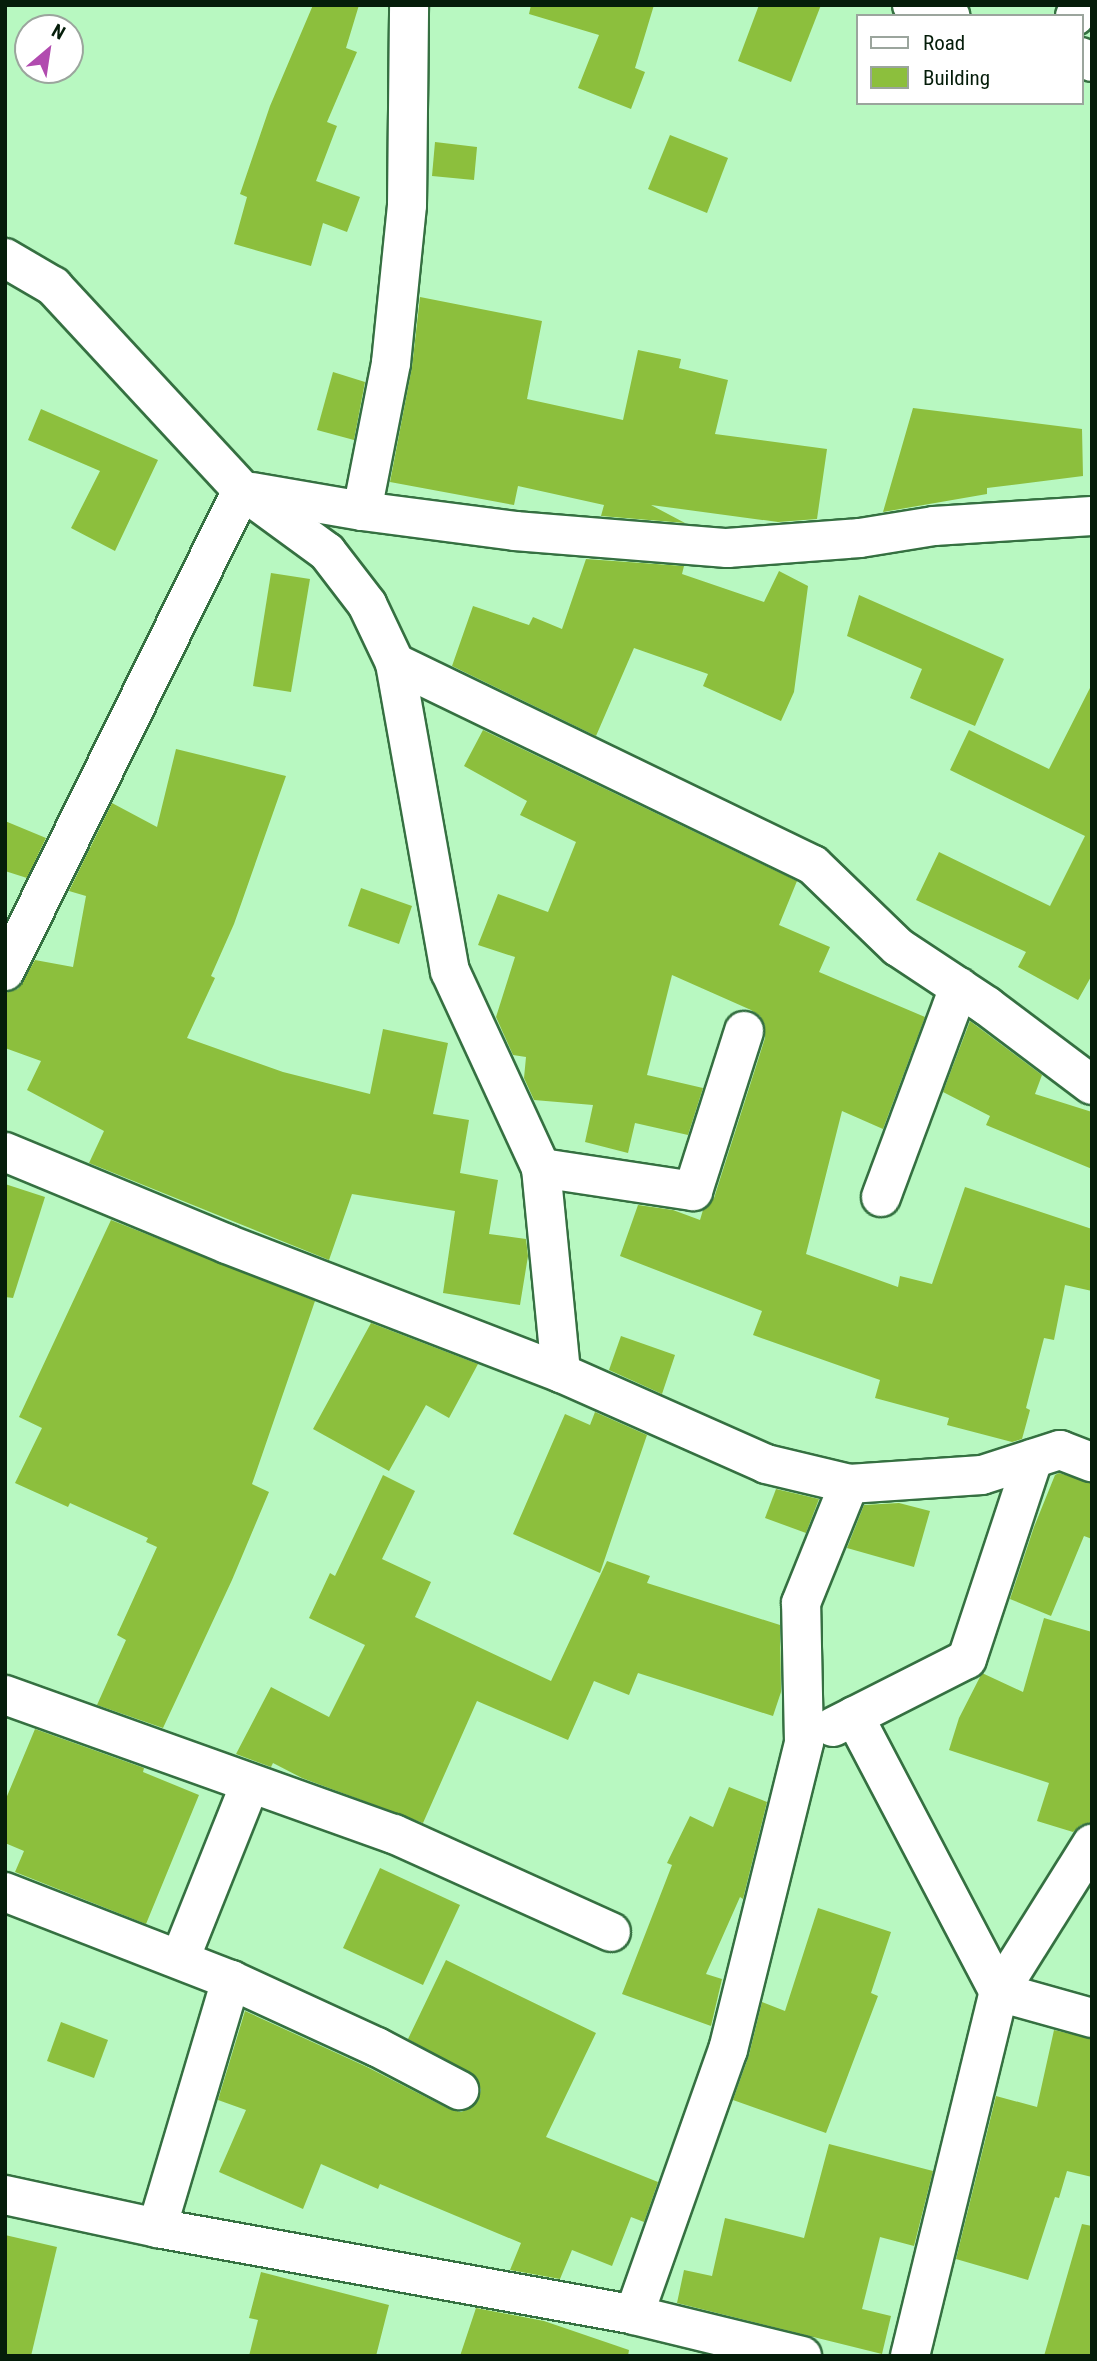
<!DOCTYPE html>
<html>
<head>
<meta charset="utf-8">
<style>
  body { margin:0 }
  #map { position:relative; width:1097px; height:2361px; overflow:hidden; background:#b8f8c1; font-family:"Roboto Condensed",sans-serif }
  div>[style] { position:absolute }
  .building>* { inset:0; background:#8cbf3d }
  .roads { filter:drop-shadow(2px 0 #357041) drop-shadow(-2px 0 #357041) drop-shadow(0 2px #357041) drop-shadow(0 -2px #357041) }
  .street>* { height:38px; margin:-19px; padding:0 19px; transform-origin:19px; border-radius:19px; background:#fff }
  span { translate:-50% -50%; white-space:nowrap; text-align:center; line-height:1.15; -webkit-text-stroke:5px #fff; paint-order:stroke }
  .frame { position:absolute; inset:0; border:7px solid #051d0a; pointer-events:none }
  .legend { position:absolute; left:856px; top:14px; width:228px; height:91px; box-sizing:border-box; background:#fff; border:2px solid #9ba59d; margin:0; padding:9px 12px; list-style:none; font-size:21px; color:#051d0a }
  .legend li { display:flex; align-items:center; gap:14px; height:35px }
  .legend b { width:35px; border:2px solid #9ba59d }
  .north { position:absolute; left:14px; top:14px; width:70px; height:70px; box-sizing:border-box; background:#fff; border:2px solid #9ba59d; border-radius:50%; rotate:29deg; font-size:19px; font-weight:700; line-height:28px; text-align:center; color:#051d0a }
  .north::after { content:''; display:block; margin:auto; width:24px; height:32px; background:#b14baf; clip-path:polygon(50% 0,100% 100%,50% 72%,0 100%) }
</style>
</head>
<body>
<div id="map">
  <div class="building">
    <div style="clip-path:polygon(313px 5px,359px 5px,346px 48px,357px 52px,327px 122px,337px 126px,316px 181px,360px 197px,347px 232px,323px 223px,311px 266px,234px 244px,247px 197px,240px 194px,270px 106px)"></div>
    <div style="clip-path:polygon(531px 5px,654px 5px,635px 68px,645px 72px,631px 109px,578px 88px,599px 35px,529px 14px)"></div>
    <div style="clip-path:polygon(759px 5px,821px 5px,791px 82px,738px 61px)"></div>
    <div style="clip-path:polygon(670px 135px,728px 158px,707px 213px,648px 189px)"></div>
    <div style="clip-path:polygon(435px 142px,477px 147px,474px 180px,432px 176px)"></div>
    <div style="clip-path:polygon(420px 297px,542px 321px,527px 399px,623px 420px,638px 350px,681px 359px,679px 368px,728px 380px,715px 434px,827px 449px,817px 519px,778px 522px,651px 505px,685px 523px,601px 516px,604px 505px,518px 486px,514px 505px,390px 482px,412px 367px)"></div>
    <div style="clip-path:polygon(333px 372px,365px 382px,354px 440px,317px 430px)"></div>
    <div style="clip-path:polygon(913px 408px,1082px 429px,1083px 476px,987px 488px,987px 494px,883px 512px)"></div>
    <div style="clip-path:polygon(41px 409px,158px 460px,115px 551px,71px 528px,100px 471px,28px 440px)"></div>
    <div style="clip-path:polygon(586px 559px,684px 566px,682px 574px,764px 602px,779px 571px,808px 586px,794px 692px,781px 721px,703px 686px,708px 674px,634px 648px,596px 736px,452px 666px,473px 606px,529px 625px,533px 617px,562px 629px)"></div>
    <div style="clip-path:polygon(271px 573px,310px 579px,291px 692px,253px 686px)"></div>
    <div style="clip-path:polygon(859px 595px,1004px 659px,975px 726px,910px 698px,922px 669px,847px 636px)"></div>
    <div style="clip-path:polygon(1092px 684px,1092px 975px,1078px 1000px,1018px 967px,1026px 952px,916px 900px,939px 852px,1050px 906px,1085px 836px,950px 770px,969px 730px,1049px 769px)"></div>
    <div style="clip-path:polygon(483px 730px,797px 881px,779px 925px,830px 947px,819px 972px,925px 1017px,883px 1129px,842px 1111px,806px 1254px,898px 1287px,900px 1276px,932px 1284px,965px 1187px,1092px 1229px,1092px 1291px,1065px 1285px,1054px 1340px,1044px 1338px,1026px 1408px,1030px 1410px,1022px 1439px,1012px 1442px,947px 1425px,949px 1418px,875px 1398px,880px 1380px,753px 1335px,762px 1311px,620px 1256px,638px 1205px,673px 1210px,700px 1220px,703px 1210px,714px 1198px,765px 1038px,765px 1026px,760px 1016px,751px 1010px,672px 975px,647px 1075px,703px 1088px,688px 1135px,635px 1123px,628px 1153px,585px 1142px,593px 1105px,534px 1100px,524px 1078px,526px 1057px,513px 1055px,496px 1017px,515px 957px,478px 945px,498px 894px,548px 912px,576px 842px,520px 815px,527px 801px,464px 766px)"></div>
    <div style="clip-path:polygon(176px 749px,286px 776px,234px 924px,211px 976px,215px 978px,187px 1038px,283px 1072px,370px 1094px,383px 1029px,448px 1043px,433px 1114px,469px 1120px,460px 1173px,498px 1180px,489px 1234px,526px 1239px,528px 1256px,520px 1305px,443px 1293px,455px 1211px,352px 1194px,329px 1260px,89px 1163px,104px 1131px,27px 1090px,41px 1061px,5px 1048px,5px 993px,18px 989px,35px 960px,73px 967px,86px 896px,69px 891px,112px 803px,157px 827px)"></div>
    <div style="clip-path:polygon(5px 821px,46px 838px,27px 878px,5px 871px)"></div>
    <div style="clip-path:polygon(361px 888px,412px 906px,399px 944px,348px 926px)"></div>
    <div style="clip-path:polygon(970px 1021px,1042px 1075px,1035px 1094px,1092px 1112px,1092px 1169px,986px 1125px,990px 1116px,943px 1092px)"></div>
    <div style="clip-path:polygon(5px 1184px,45px 1197px,13px 1298px,5px 1297px)"></div>
    <div style="clip-path:polygon(111px 1220px,315px 1301px,252px 1484px,269px 1492px,232px 1580px,163px 1728px,97px 1705px,126px 1640px,117px 1635px,157px 1547px,146px 1542px,148px 1538px,70px 1503px,68px 1507px,15px 1483px,42px 1428px,19px 1417px)"></div>
    <div style="clip-path:polygon(371px 1323px,478px 1364px,449px 1418px,426px 1405px,389px 1471px,313px 1429px)"></div>
    <div style="clip-path:polygon(621px 1336px,675px 1355px,662px 1394px,609px 1370px)"></div>
    <div style="clip-path:polygon(595px 1412px,647px 1435px,600px 1573px,513px 1534px,565px 1414px,590px 1425px)"></div>
    <div style="clip-path:polygon(1059px 1473px,1092px 1483px,1092px 1539px,1084px 1536px,1051px 1616px,1010px 1599px,1034px 1527px,1055px 1475px)"></div>
    <div style="clip-path:polygon(383px 1475px,415px 1491px,382px 1559px,431px 1582px,415px 1617px,551px 1681px,607px 1561px,650px 1576px,647px 1583px,780px 1625px,781px 1692px,773px 1716px,638px 1673px,629px 1695px,594px 1681px,568px 1740px,477px 1701px,423px 1823px,302px 1778px,273px 1763px,271px 1767px,236px 1754px,271px 1687px,329px 1717px,365px 1645px,309px 1618px,330px 1573px,335px 1576px)"></div>
    <div style="clip-path:polygon(776px 1489px,819px 1499px,806px 1533px,765px 1518px)"></div>
    <div style="clip-path:polygon(899px 1503px,930px 1511px,914px 1567px,847px 1548px,864px 1505px)"></div>
    <div style="clip-path:polygon(1044px 1618px,1092px 1632px,1092px 1822px,1081px 1825px,1073px 1832px,1037px 1821px,1049px 1783px,949px 1750px,959px 1718px,982px 1673px,1023px 1692px)"></div>
    <div style="clip-path:polygon(35px 1729px,144px 1768px,143px 1772px,199px 1795px,146px 1924px,15px 1872px,24px 1851px,5px 1843px,5px 1801px)"></div>
    <div style="clip-path:polygon(729px 1787px,767px 1802px,743px 1899px,740px 1897px,706px 1974px,722px 1979px,711px 2026px,622px 1994px,672px 1865px,667px 1863px,690px 1816px,713px 1827px)"></div>
    <div style="clip-path:polygon(380px 1868px,460px 1905px,423px 1985px,343px 1948px)"></div>
    <div style="clip-path:polygon(818px 1908px,891px 1932px,871px 1993px,878px 1996px,826px 2133px,733px 2100px,749px 2055px,762px 2002px,785px 2011px)"></div>
    <div style="clip-path:polygon(446px 1960px,596px 2033px,546px 2137px,658px 2182px,644px 2222px,631px 2217px,612px 2266px,572px 2250px,560px 2279px,510px 2270px,521px 2243px,380px 2184px,378px 2189px,321px 2164px,303px 2209px,219px 2172px,246px 2110px,218px 2100px,245px 2011px,367px 2067px,449px 2109px,461px 2112px,471px 2108px,478px 2101px,481px 2090px,477px 2078px,408px 2039px)"></div>
    <div style="clip-path:polygon(61px 2022px,108px 2040px,94px 2078px,47px 2061px)"></div>
    <div style="clip-path:polygon(1054px 2030px,1092px 2039px,1092px 2177px,1067px 2171px,1059px 2198px,1055px 2197px,1028px 2280px,956px 2259px,996px 2096px,1037px 2107px)"></div>
    <div style="clip-path:polygon(829px 2144px,933px 2171px,914px 2246px,880px 2237px,862px 2309px,891px 2316px,882px 2354px,677px 2303px,684px 2270px,712px 2276px,725px 2218px,804px 2238px)"></div>
    <div style="clip-path:polygon(1082px 2224px,1092px 2226px,1092px 2356px,1044px 2356px)"></div>
    <div style="clip-path:polygon(5px 2235px,57px 2247px,31px 2356px,5px 2356px)"></div>
    <div style="clip-path:polygon(261px 2272px,389px 2305px,376px 2356px,249px 2356px,258px 2320px,249px 2318px)"></div>
    <div style="clip-path:polygon(476px 2308px,544px 2321px,629px 2350px,628px 2356px,460px 2356px)"></div>
  </div>
  <div class="roads">
    <div class="street">
      <div style="left:912px;top:5px;width:40px;rotate:16deg"></div>
      <div style="left:1075px;top:16px;width:12px;rotate:-66deg"></div>
      <div style="left:1081px;top:57px;width:12px;rotate:24deg"></div>
      <div style="left:5px;top:258px;width:56px;rotate:30.3deg"></div>
      <div style="left:53px;top:286px;width:278px;rotate:47.2deg"></div>
      <div style="left:242px;top:490px;width:105px;rotate:36.1deg"></div>
      <div style="left:327px;top:552px;width:66px;rotate:52.4deg"></div>
      <div style="left:367px;top:604px;width:65px;rotate:64.6deg"></div>
      <div style="left:395px;top:663px;width:313px;rotate:79.9deg"></div>
      <div style="left:450px;top:971px;width:217px;rotate:65.2deg"></div>
      <div style="left:541px;top:1168px;width:206px;rotate:84.4deg"></div>
      <div style="left:252px;top:492px;width:112px;rotate:9.8deg"></div>
      <div style="left:362px;top:511px;width:154px;rotate:7.4deg"></div>
      <div style="left:515px;top:531px;width:213px;rotate:4.6deg"></div>
      <div style="left:727px;top:548px;width:133px;rotate:-4.3deg"></div>
      <div style="left:860px;top:538px;width:75px;rotate:-9.2deg"></div>
      <div style="left:934px;top:526px;width:158px;rotate:-3.6deg"></div>
      <div style="left:362px;top:511px;width:151px;rotate:-78.9deg"></div>
      <div style="left:391px;top:363px;width:159px;rotate:-84.2deg"></div>
      <div style="left:407px;top:205px;width:200px;rotate:-89.4deg"></div>
      <div style="left:395px;top:663px;width:464px;rotate:25.8deg"></div>
      <div style="left:813px;top:865px;width:118px;rotate:44deg"></div>
      <div style="left:898px;top:947px;width:107px;rotate:33.5deg"></div>
      <div style="left:987px;top:1006px;width:131px;rotate:37deg"></div>
      <div style="left:5px;top:971px;width:536px;rotate:-63.77deg"></div>
      <div style="left:5px;top:1152px;width:240px;rotate:22.5deg"></div>
      <div style="left:227px;top:1244px;width:358px;rotate:21.1deg"></div>
      <div style="left:561px;top:1373px;width:224px;rotate:23.9deg"></div>
      <div style="left:766px;top:1464px;width:85px;rotate:13.5deg"></div>
      <div style="left:849px;top:1484px;width:133px;rotate:-3.9deg"></div>
      <div style="left:982px;top:1475px;width:82px;rotate:-17.8deg"></div>
      <div style="left:1060px;top:1450px;width:34px;rotate:21deg"></div>
      <div style="left:541px;top:1168px;width:154px;rotate:8.6deg"></div>
      <div style="left:693px;top:1191px;width:168px;rotate:-72.3deg"></div>
      <div style="left:881px;top:1197px;width:224px;rotate:-69.6deg"></div>
      <div style="left:5px;top:1695px;width:413px;rotate:19.7deg"></div>
      <div style="left:394px;top:1834px;width:238px;rotate:24.3deg"></div>
      <div style="left:854px;top:1716px;width:312px;rotate:62.3deg"></div>
      <div style="left:999px;top:1992px;width:97px;rotate:15.6deg"></div>
      <div style="left:833px;top:1727px;width:150px;rotate:-26.9deg"></div>
      <div style="left:967px;top:1659px;width:211px;rotate:-71.7deg"></div>
      <div style="left:5px;top:1892px;width:243px;rotate:21.3deg"></div>
      <div style="left:231px;top:1980px;width:161px;rotate:24.7deg"></div>
      <div style="left:377px;top:2047px;width:93px;rotate:27.7deg"></div>
      <div style="left:180px;top:1959px;width:188px;rotate:-68.2deg"></div>
      <div style="left:5px;top:2195px;width:156px;rotate:12.2deg"></div>
      <div style="left:157px;top:2228px;width:485px;rotate:10.3deg"></div>
      <div style="left:634px;top:2315px;width:173px;rotate:13.7deg"></div>
      <div style="left:157px;top:2228px;width:259px;rotate:-73.4deg"></div>
      <div style="left:634px;top:2315px;width:281px;rotate:-70.5deg"></div>
      <div style="left:728px;top:2050px;width:317px;rotate:-76.1deg"></div>
      <div style="left:804px;top:1742px;width:139px;rotate:-91.2deg"></div>
      <div style="left:801px;top:1603px;width:128px;rotate:-68deg"></div>
      <div style="left:910px;top:2356px;width:375px;rotate:-76.3deg"></div>
      <div style="left:999px;top:1992px;width:175px;rotate:-57.9deg"></div>
    </div>
  </div>
  <div class="frame"></div>
  <ul class="legend">
  <li><b style="height:9px;background:#fff"></b>Road</li>
  <li><b style="height:19px;background:#8cbf3d"></b>Building</li>
  </ul>
  <div class="north">N</div>
</div>
</body>
</html>
